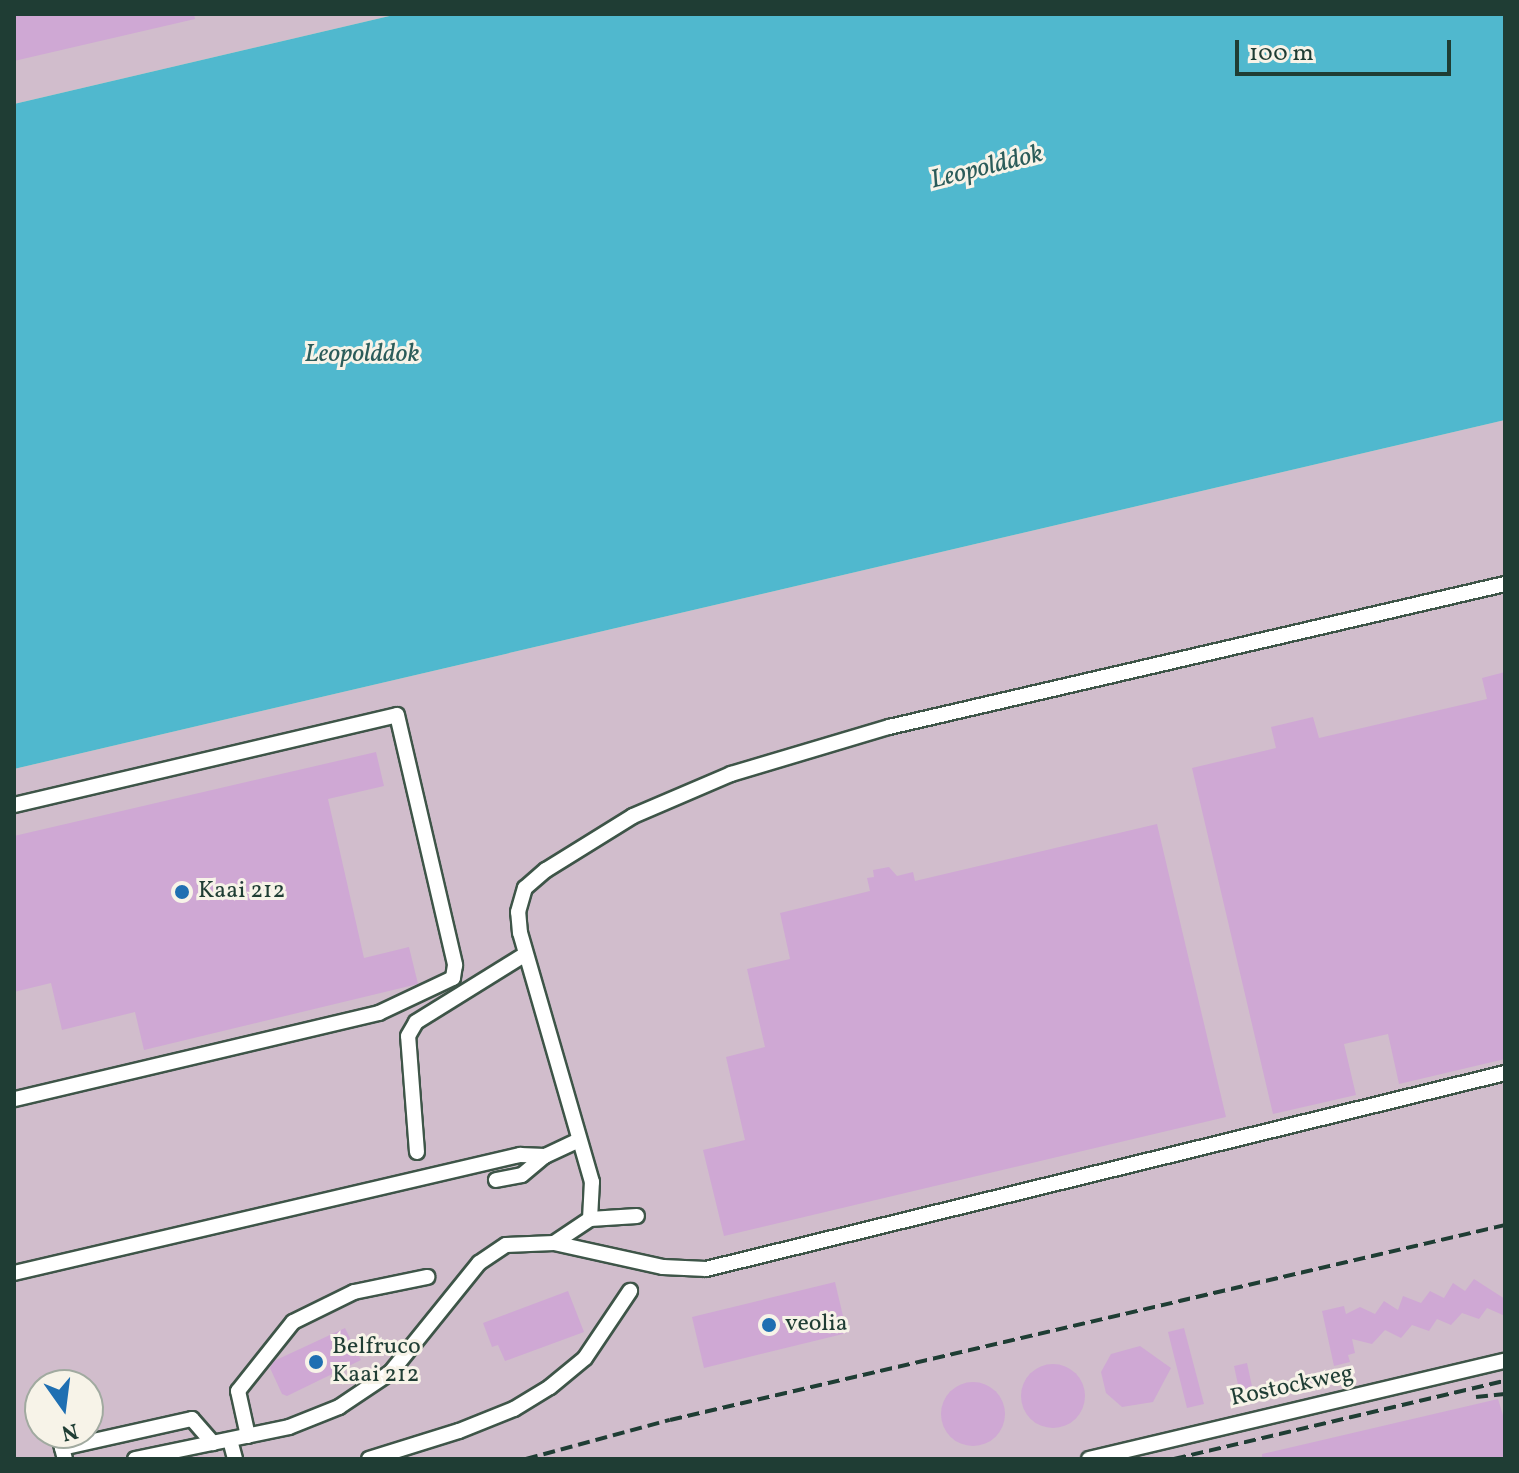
<!DOCTYPE html>
<html>
<head>
<meta charset="utf-8">
<style>
  body { margin:0 }
  #map { position:relative; width:1519px; height:1473px; overflow:hidden; background:#f0dcbc; font-family:Vollkorn,serif }
  div>[style] { position:absolute }
  .industrial>* { inset:0; background:#d1bdcc }
  .water>* { inset:0; background:#50b8ce }
  .building>* { inset:0; background:#cfa8d4 }
  .round { border-radius:50% }
  .roads { filter:drop-shadow(2px 0 #3e5548) drop-shadow(-2px 0 #3e5548) drop-shadow(0 2px #3e5548) drop-shadow(0 -2px #3e5548) }
  .minor>* { height:14px; margin:-7px; padding:0 7px; transform-origin:7px; border-radius:7px; background:#fff }
  .rail>* { height:4px; margin-top:-2px; transform-origin:0; background:repeating-linear-gradient(90deg,#1f3d34 0 12px,transparent 0 18px) }
  .dots>* { width:22px; height:22px; translate:-50% -50%; box-sizing:border-box; border:4px solid #f7f3e8; border-radius:50% }
  span { translate:-50% -50%; white-space:nowrap; text-align:center; line-height:1.15; -webkit-text-stroke:6px #f7f3e8; paint-order:stroke }
  .poi-label { font-size:24px; color:#1f3d34 }
  .left { translate:0 -50%; text-align:left }
  .street-label { font-size:24px; color:#1f3d34 }
  .water-label { font-size:26px; color:#2b5c5a; font-style:italic }
  .frame { position:absolute; inset:0; border:16px solid #1f3d34; pointer-events:none }
  .north { position:absolute; left:24px; top:1369px; width:80px; height:80px; box-sizing:border-box; background:#f7f3e8; border:2px solid #a1aaa0; border-radius:50%; rotate:166deg; font-size:22px; font-weight:700; line-height:32px; text-align:center; color:#1f3d34 }
  .north::after { content:''; display:block; margin:auto; width:28px; height:36px; background:#1f6fb2; clip-path:polygon(50% 0,100% 100%,50% 72%,0 100%) }
  .scale { position:absolute; left:1235px; top:40px; width:216px; height:36px; box-sizing:border-box; border:4px solid #1f3d34; border-top:0; padding-left:10px; font-size:24px; line-height:28px; white-space:nowrap; color:#1f3d34; -webkit-text-stroke:6px #f7f3e8; paint-order:stroke }
</style>
</head>
<body>
<div id="map">
  <div class="industrial">
    <div style="clip-path:polygon(14px 14px,398px 14px,14px 104px)"></div>
    <div style="clip-path:polygon(evenodd,1505px 420px,1505px 1459px,14px 1459px,14px 769px,1505px 420px,40px 1385px,88px 1385px,88px 1433px,40px 1433px,40px 1385px)"></div>
  </div>
  <div class="water">
    <div style="clip-path:polygon(398px 14px,1505px 14px,1505px 420px,14px 769px,14px 104px)"></div>
  </div>
  <div class="building">
    <div style="clip-path:polygon(14px 14px,194px 14px,195px 19px,14px 61px)"></div>
    <div style="clip-path:polygon(1505px 672px,1505px 1059px,1399px 1084px,1388px 1034px,1344px 1044px,1356px 1095px,1273px 1114px,1192px 768px,1276px 748px,1271px 727px,1313px 717px,1319px 738px,1487px 699px,1482px 678px)"></div>
    <div style="clip-path:polygon(376px 752px,384px 786px,328px 799px,364px 958px,409px 947px,418px 984px,144px 1050px,135px 1012px,62px 1030px,51px 983px,14px 992px,14px 836px)"></div>
    <div style="clip-path:polygon(1157px 824px,1226px 1117px,724px 1236px,703px 1150px,745px 1140px,726px 1057px,765px 1047px,747px 969px,790px 959px,780px 913px,870px 891px,867px 878px,874px 877px,873px 870px,889px 867px,897px 876px,913px 872px,915px 881px)"></div>
    <div style="clip-path:polygon(1474px 1279px,1505px 1299px,1505px 1316px,1487px 1308px,1479px 1319px,1462px 1313px,1451px 1325px,1437px 1319px,1429px 1331px,1412px 1325px,1401px 1338px,1385px 1330px,1372px 1344px,1352px 1339px,1355px 1353px,1348px 1355px,1350px 1362px,1334px 1366px,1322px 1311px,1344px 1306px,1346px 1314px,1360px 1307px,1375px 1314px,1384px 1301px,1398px 1310px,1403px 1296px,1421px 1303px,1430px 1291px,1444px 1298px,1453px 1283px,1465px 1291px)"></div>
    <div style="clip-path:polygon(835px 1282px,847px 1333px,704px 1368px,692px 1317px)"></div>
    <div style="clip-path:polygon(568px 1291px,584px 1332px,505px 1361px,498px 1345px,492px 1347px,483px 1323px)"></div>
    <div style="clip-path:polygon(345px 1328px,361px 1360px,287px 1396px,282px 1394px,270px 1368px,274px 1361px)"></div>
    <div style="clip-path:polygon(1184px 1328px,1204px 1404px,1187px 1408px,1168px 1332px)"></div>
    <div style="clip-path:polygon(1140px 1346px,1171px 1368px,1153px 1402px,1122px 1407px,1106px 1393px,1101px 1372px,1111px 1354px)"></div>
    <div style="clip-path:polygon(1247px 1363px,1253px 1391px,1240px 1394px,1234px 1366px)"></div>
    <div class="round" style="left:1021px;top:1364px;width:64px;height:64px"></div>
    <div class="round" style="left:941px;top:1382px;width:64px;height:64px"></div>
    <div style="clip-path:polygon(1498px 1399px,1505px 1422px,1505px 1459px,1262px 1459px,1262px 1454px)"></div>
  </div>
  <div class="roads">
    <div class="minor">
      <div style="left:14px;top:805px;width:393px;rotate:-13.2deg"></div>
      <div style="left:397px;top:715px;width:257px;rotate:76.9deg"></div>
      <div style="left:455px;top:965px;width:13px;rotate:99deg"></div>
      <div style="left:453px;top:978px;width:82px;rotate:154.7deg"></div>
      <div style="left:379px;top:1013px;width:375px;rotate:166.7deg"></div>
      <div style="left:417px;top:1152px;width:116px;rotate:-94.4deg"></div>
      <div style="left:408px;top:1036px;width:16px;rotate:-60deg"></div>
      <div style="left:416px;top:1022px;width:127px;rotate:-31.8deg"></div>
      <div style="left:496px;top:1180px;width:26px;rotate:-11deg"></div>
      <div style="left:522px;top:1175px;width:30px;rotate:-40deg"></div>
      <div style="left:545px;top:1156px;width:35px;rotate:-25deg"></div>
      <div style="left:590px;top:1219px;width:37px;rotate:-87deg"></div>
      <div style="left:592px;top:1182px;width:259px;rotate:-106.1deg"></div>
      <div style="left:520px;top:933px;width:21px;rotate:-95deg"></div>
      <div style="left:518px;top:912px;width:25px;rotate:-74deg"></div>
      <div style="left:525px;top:888px;width:28px;rotate:-41deg"></div>
      <div style="left:546px;top:870px;width:102px;rotate:-31.8deg"></div>
      <div style="left:633px;top:816px;width:107px;rotate:-23.2deg"></div>
      <div style="left:731px;top:774px;width:165px;rotate:-16.6deg"></div>
      <div style="left:889px;top:727px;width:632px;rotate:-13.07deg"></div>
      <div style="left:554px;top:1243px;width:112px;rotate:12.4deg"></div>
      <div style="left:663px;top:1267px;width:43px;rotate:2.7deg"></div>
      <div style="left:706px;top:1269px;width:823px;rotate:-13.78deg"></div>
      <div style="left:14px;top:1273px;width:520px;rotate:-13.13deg"></div>
      <div style="left:520px;top:1155px;width:25px;rotate:2deg"></div>
      <div style="left:58px;top:1433px;width:27px;rotate:75deg"></div>
      <div style="left:248px;top:1436px;width:46px;rotate:-102.5deg"></div>
      <div style="left:238px;top:1391px;width:88px;rotate:-51.4deg"></div>
      <div style="left:293px;top:1322px;width:68px;rotate:-26.2deg"></div>
      <div style="left:354px;top:1292px;width:75px;rotate:-11.6deg"></div>
      <div style="left:230px;top:1440px;width:20px;rotate:75deg"></div>
      <div style="left:62px;top:1448px;width:133px;rotate:-12.6deg"></div>
      <div style="left:192px;top:1419px;width:32px;rotate:49deg"></div>
      <div style="left:135px;top:1459px;width:157px;rotate:-11.7deg"></div>
      <div style="left:289px;top:1427px;width:54px;rotate:-21.8deg"></div>
      <div style="left:339px;top:1407px;width:63px;rotate:-33.9deg"></div>
      <div style="left:391px;top:1372px;width:140px;rotate:-51.1deg"></div>
      <div style="left:479px;top:1263px;width:32px;rotate:-34deg"></div>
      <div style="left:506px;top:1245px;width:48px;rotate:-2.4deg"></div>
      <div style="left:554px;top:1243px;width:43px;rotate:-33.7deg"></div>
      <div style="left:590px;top:1219px;width:47px;rotate:-3.7deg"></div>
      <div style="left:369px;top:1459px;width:94px;rotate:-17.3deg"></div>
      <div style="left:459px;top:1431px;width:59px;rotate:-21.8deg"></div>
      <div style="left:514px;top:1409px;width:42px;rotate:-31.4deg"></div>
      <div style="left:550px;top:1387px;width:45px;rotate:-39.6deg"></div>
      <div style="left:585px;top:1358px;width:81px;rotate:-56.1deg"></div>
      <div style="left:1089px;top:1459px;width:427px;rotate:-13.3deg"></div>
    </div>
  </div>
  <div class="rail">
    <div style="left:1476px;top:1397px;width:29px;rotate:-6deg"></div>
    <div style="left:526px;top:1459px;width:149px;rotate:-15.2deg"></div>
    <div style="left:670px;top:1420px;width:857px;rotate:-13.14deg"></div>
    <div style="left:1174px;top:1459px;width:340px;rotate:-13.3deg"></div>
  </div>
  <div class="dots">
    <div style="left:182px;top:892px;background:#1f6fb2"></div>
    <div style="left:769px;top:1325px;background:#1f6fb2"></div>
    <div style="left:316px;top:1362px;background:#1f6fb2"></div>
  </div>
  <div class="poi-label">
    <span class="left" style="left:198px;top:892px">Kaai 212</span>
    <span class="left" style="left:785px;top:1325px">veolia</span>
    <span class="left" style="left:332px;top:1362px">Belfruco<br>Kaai 212</span>
  </div>
  <div class="street-label">
    <span style="left:1292px;top:1387px;rotate:-12deg">Rostockweg</span>
  </div>
  <div class="water-label">
    <span style="left:987px;top:168px;rotate:-14deg">Leopolddok</span>
    <span style="left:362px;top:355px">Leopolddok</span>
  </div>
  <div class="frame"></div>
  <div class="north">N</div>
  <div class="scale">100 m</div>
</div>
</body>
</html>
